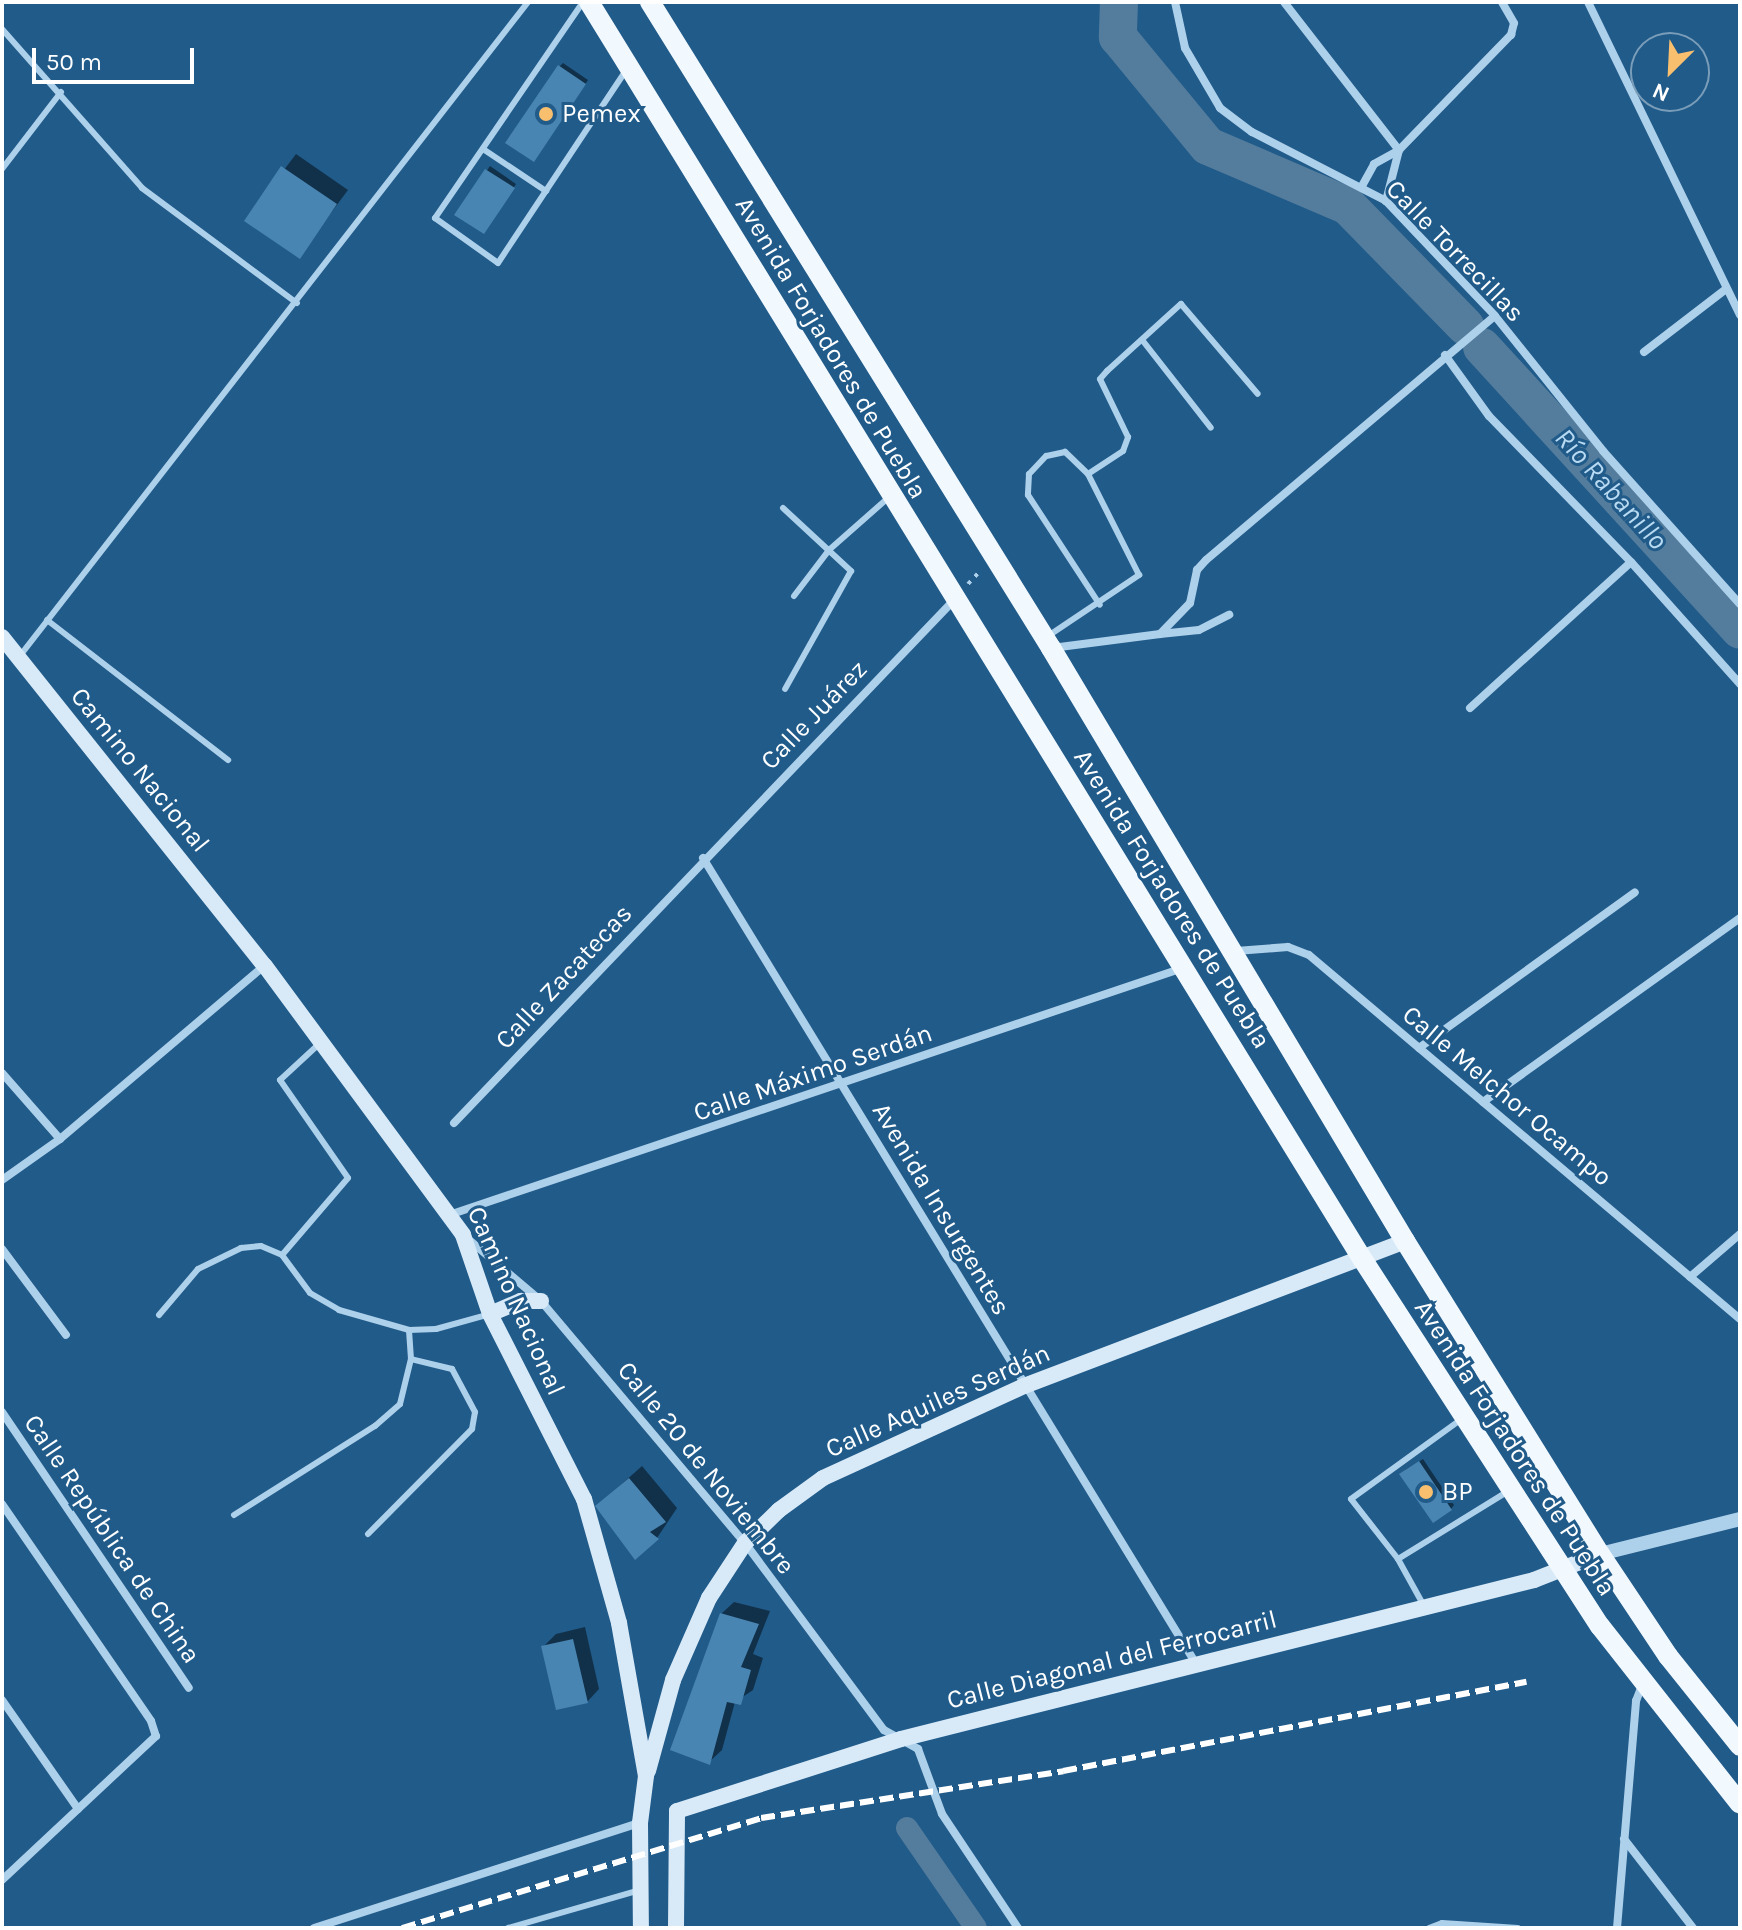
<!DOCTYPE html>
<html>
<head>
<meta charset="utf-8">
<style>
  body { margin:0 }
  #map { position:relative; width:1742px; height:1930px; overflow:hidden; background:#215b8a; font-family:Karla,sans-serif }
  div>[style] { position:absolute }
  .shadow>* { inset:0; background:#0007 }
  .canal>* { height:22px; margin:-11px; padding:0 11px; transform-origin:11px; border-radius:11px; background:#547d9d }
  .river>* { height:38px; margin:-19px; padding:0 19px; transform-origin:19px; border-radius:19px; background:#547d9d }
  .building>* { inset:0; background:#4985b2 }
  .path>* { height:4px; margin-top:-2px; transform-origin:0; background:repeating-linear-gradient(90deg,#add0eb 0 4px,transparent 0 10px) }
  .service>* { height:6px; margin:-3px; padding:0 3px; transform-origin:3px; border-radius:3px; background:#add0eb }
  .minor>* { height:8px; margin:-4px; padding:0 4px; transform-origin:4px; border-radius:4px; background:#add0eb }
  .tertiary>* { height:14px; margin:-7px; padding:0 7px; transform-origin:7px; border-radius:7px; background:#add0eb }
  .secondary>* { height:16px; margin:-8px; padding:0 8px; transform-origin:8px; border-radius:8px; background:#d8eaf8 }
  .primary>* { height:20px; margin:-10px; padding:0 10px; transform-origin:10px; border-radius:10px; background:#f1f8fe }
  .rail>* { height:6px; margin-top:-3px; transform-origin:0; background:repeating-linear-gradient(90deg,#fff 0 14px,transparent 0 20px) }
  .dots>* { width:22px; height:22px; translate:-50% -50%; box-sizing:border-box; border:4px solid #215b8a; border-radius:50% }
  span { translate:-50% -50%; white-space:nowrap; text-align:center; line-height:1.15; -webkit-text-stroke:6px #215b8a; paint-order:stroke }
  .poi-label { font-size:26px; color:#fff }
  .left { translate:0 -50%; text-align:left }
  .street-label { font-size:26px; color:#fff }
  .water-label { font-size:28px; color:#b8daf2; font-style:italic }
  .frame { position:absolute; inset:0; border:4px solid #fff; pointer-events:none }
  .north { position:absolute; left:1630px; top:32px; width:80px; height:80px; box-sizing:border-box; background:#215b8a; border:2px solid #7a9db9; border-radius:50%; rotate:204deg; font-size:22px; font-weight:700; line-height:32px; text-align:center; color:#fff }
  .north::after { content:''; display:block; margin:auto; width:28px; height:36px; background:#f8bf6e; clip-path:polygon(50% 0,100% 100%,50% 72%,0 100%) }
  .scale { position:absolute; left:32px; top:48px; width:162px; height:36px; box-sizing:border-box; border:4px solid #fff; border-top:0; padding-left:10px; font-size:24px; line-height:28px; white-space:nowrap; color:#fff; -webkit-text-stroke:6px #215b8a; paint-order:stroke }
</style>
</head>
<body>
<div id="map">
  <div class="shadow">
    <div style="clip-path:polygon(563px 63px,588px 80px,537px 156px,560px 66px)"></div>
    <div style="clip-path:polygon(296px 154px,348px 190px,299px 256px,246px 220px)"></div>
    <div style="clip-path:polygon(490px 166px,516px 184px,487px 228px,457px 215px)"></div>
    <div style="clip-path:polygon(1423px 1459px,1454px 1505px,1451px 1509px,1405px 1470px)"></div>
    <div style="clip-path:polygon(642px 1466px,677px 1508px,657px 1538px,597px 1506px)"></div>
    <div style="clip-path:polygon(734px 1602px,770px 1611px,753px 1654px,763px 1658px,753px 1690px,735px 1702px,722px 1750px,709px 1762px,721px 1614px)"></div>
    <div style="clip-path:polygon(585px 1627px,599px 1689px,587px 1702px,543px 1647px,556px 1634px)"></div>
  </div>
  <div class="canal">
    <div style="left:907px;top:1828px;width:121px;rotate:55.4deg"></div>
  </div>
  <div class="river">
    <div style="left:1119px;top:2px;width:35px;rotate:92deg"></div>
    <div style="left:1118px;top:37px;width:141px;rotate:50.5deg"></div>
    <div style="left:1208px;top:146px;width:152px;rotate:23.2deg"></div>
    <div style="left:1348px;top:206px;width:168px;rotate:45.7deg"></div>
    <div style="left:1482px;top:347px;width:383px;rotate:47.6deg"></div>
  </div>
  <div class="building">
    <div style="clip-path:polygon(558px 65px,586px 84px,534px 162px,505px 143px)"></div>
    <div style="clip-path:polygon(281px 166px,337px 204px,300px 259px,244px 221px)"></div>
    <div style="clip-path:polygon(485px 169px,515px 188px,484px 234px,454px 215px)"></div>
    <div style="clip-path:polygon(1419px 1461px,1452px 1510px,1433px 1523px,1399px 1474px)"></div>
    <div style="clip-path:polygon(629px 1478px,666px 1522px,650px 1532px,659px 1539px,635px 1560px,595px 1506px)"></div>
    <div style="clip-path:polygon(720px 1613px,759px 1624px,741px 1667px,751px 1670px,741px 1705px,727px 1702px,710px 1765px,670px 1750px)"></div>
    <div style="clip-path:polygon(573px 1639px,588px 1703px,556px 1710px,541px 1646px)"></div>
  </div>
  <div class="path">
    <div style="left:968px;top:584px;width:19px;rotate:-47deg"></div>
  </div>
  <div class="service">
    <div style="left:583px;top:2px;width:262px;rotate:124.4deg"></div>
    <div style="left:435px;top:218px;width:77px;rotate:35.5deg"></div>
    <div style="left:498px;top:263px;width:229px;rotate:-56.4deg"></div>
    <div style="left:2px;top:29px;width:212px;rotate:48.6deg"></div>
    <div style="left:142px;top:188px;width:193px;rotate:36.6deg"></div>
    <div style="left:483px;top:149px;width:76px;rotate:33.7deg"></div>
    <div style="left:2px;top:169px;width:97px;rotate:-52.5deg"></div>
    <div style="left:1143px;top:341px;width:110px;rotate:52deg"></div>
    <div style="left:1088px;top:474px;width:32px;rotate:-136deg"></div>
    <div style="left:1065px;top:452px;width:19px;rotate:168deg"></div>
    <div style="left:1046px;top:456px;width:25px;rotate:133deg"></div>
    <div style="left:1029px;top:474px;width:21px;rotate:93deg"></div>
    <div style="left:1028px;top:495px;width:131px;rotate:56.8deg"></div>
    <div style="left:783px;top:508px;width:93px;rotate:42.8deg"></div>
    <div style="left:851px;top:571px;width:135px;rotate:119.2deg"></div>
    <div style="left:794px;top:596px;width:58px;rotate:-52.7deg"></div>
    <div style="left:829px;top:550px;width:79px;rotate:-41.4deg"></div>
    <div style="left:47px;top:620px;width:229px;rotate:37.7deg"></div>
    <div style="left:1048px;top:636px;width:110px;rotate:-33.8deg"></div>
    <div style="left:1139px;top:575px;width:113px;rotate:-116.8deg"></div>
    <div style="left:1088px;top:474px;width:42px;rotate:-33.3deg"></div>
    <div style="left:1123px;top:451px;width:15px;rotate:-70deg"></div>
    <div style="left:1128px;top:437px;width:64px;rotate:-115.8deg"></div>
    <div style="left:1100px;top:379px;width:11px;rotate:-49deg"></div>
    <div style="left:1107px;top:371px;width:100px;rotate:-42.2deg"></div>
    <div style="left:1181px;top:304px;width:118px;rotate:49.5deg"></div>
    <div style="left:19px;top:657px;width:830px;rotate:-52.15deg"></div>
    <div style="left:319px;top:1044px;width:53px;rotate:137.3deg"></div>
    <div style="left:280px;top:1080px;width:119px;rotate:55.2deg"></div>
    <div style="left:348px;top:1178px;width:101px;rotate:130.6deg"></div>
    <div style="left:282px;top:1255px;width:47px;rotate:53.6deg"></div>
    <div style="left:310px;top:1293px;width:34px;rotate:30deg"></div>
    <div style="left:339px;top:1310px;width:73px;rotate:15.9deg"></div>
    <div style="left:409px;top:1330px;width:27px;rotate:-2deg"></div>
    <div style="left:436px;top:1329px;width:53px;rotate:-15.4deg"></div>
    <div style="left:159px;top:1315px;width:60px;rotate:-49.7deg"></div>
    <div style="left:198px;top:1269px;width:48px;rotate:-26deg"></div>
    <div style="left:241px;top:1248px;width:20px;rotate:-6deg"></div>
    <div style="left:261px;top:1246px;width:23px;rotate:23deg"></div>
    <div style="left:234px;top:1515px;width:167px;rotate:-32.3deg"></div>
    <div style="left:375px;top:1426px;width:33px;rotate:-41deg"></div>
    <div style="left:400px;top:1404px;width:46px;rotate:-76.3deg"></div>
    <div style="left:411px;top:1359px;width:29px;rotate:-94deg"></div>
    <div style="left:368px;top:1534px;width:148px;rotate:-45.3deg"></div>
    <div style="left:472px;top:1429px;width:17px;rotate:-80deg"></div>
    <div style="left:475px;top:1412px;width:49px;rotate:-118.1deg"></div>
    <div style="left:452px;top:1369px;width:42px;rotate:-166.3deg"></div>
    <div style="left:1398px;top:1559px;width:128px;rotate:-31.6deg"></div>
    <div style="left:1424px;top:1606px;width:54px;rotate:-119deg"></div>
    <div style="left:1398px;top:1559px;width:76px;rotate:-128.1deg"></div>
    <div style="left:1351px;top:1499px;width:138px;rotate:-35.9deg"></div>
    <div style="left:508px;top:1928px;width:137px;rotate:-16.1deg"></div>
    <div style="left:1429px;top:1928px;width:14px;rotate:-21deg"></div>
    <div style="left:1442px;top:1923px;width:76px;rotate:3.8deg"></div>
  </div>
  <div class="minor">
    <div style="left:1175px;top:2px;width:47px;rotate:77.7deg"></div>
    <div style="left:1185px;top:48px;width:69px;rotate:59.7deg"></div>
    <div style="left:1220px;top:108px;width:40px;rotate:37deg"></div>
    <div style="left:1252px;top:132px;width:151px;rotate:27.2deg"></div>
    <div style="left:1386px;top:201px;width:158px;rotate:46.5deg"></div>
    <div style="left:1495px;top:316px;width:173px;rotate:51.3deg"></div>
    <div style="left:1603px;top:451px;width:205px;rotate:48.2deg"></div>
    <div style="left:1284px;top:2px;width:187px;rotate:52.2deg"></div>
    <div style="left:1399px;top:150px;width:53px;rotate:104.3deg"></div>
    <div style="left:1588px;top:2px;width:348px;rotate:64.1deg"></div>
    <div style="left:1362px;top:186px;width:25px;rotate:-61deg"></div>
    <div style="left:1374px;top:164px;width:29px;rotate:-29deg"></div>
    <div style="left:1399px;top:150px;width:161px;rotate:-45.8deg"></div>
    <div style="left:1511px;top:35px;width:12px;rotate:-76deg"></div>
    <div style="left:1514px;top:23px;width:24px;rotate:-120deg"></div>
    <div style="left:1644px;top:352px;width:103px;rotate:-37.5deg"></div>
    <div style="left:1445px;top:355px;width:75px;rotate:54.2deg"></div>
    <div style="left:1489px;top:416px;width:204px;rotate:45.8deg"></div>
    <div style="left:1631px;top:562px;width:164px;rotate:48.2deg"></div>
    <div style="left:1160px;top:634px;width:39px;rotate:-6deg"></div>
    <div style="left:1199px;top:630px;width:34px;rotate:-27deg"></div>
    <div style="left:1052px;top:648px;width:109px;rotate:-7.4deg"></div>
    <div style="left:1160px;top:634px;width:43px;rotate:-45.9deg"></div>
    <div style="left:1190px;top:603px;width:34px;rotate:-78deg"></div>
    <div style="left:1197px;top:570px;width:13px;rotate:-48deg"></div>
    <div style="left:1206px;top:560px;width:378px;rotate:-40.2deg"></div>
    <div style="left:1470px;top:708px;width:217px;rotate:-42.2deg"></div>
    <div style="left:703px;top:858px;width:943px;rotate:58.54deg"></div>
    <div style="left:1236px;top:951px;width:52px;rotate:-4.4deg"></div>
    <div style="left:1288px;top:947px;width:22px;rotate:21deg"></div>
    <div style="left:1309px;top:955px;width:564px;rotate:40.18deg"></div>
    <div style="left:1419px;top:1048px;width:266px;rotate:-35.8deg"></div>
    <div style="left:2px;top:1073px;width:88px;rotate:48.7deg"></div>
    <div style="left:1483px;top:1102px;width:316px;rotate:-35.6deg"></div>
    <div style="left:454px;top:1123px;width:724px;rotate:-46.29deg"></div>
    <div style="left:2px;top:1180px;width:71px;rotate:-35.3deg"></div>
    <div style="left:60px;top:1139px;width:267px;rotate:-40.3deg"></div>
    <div style="left:452px;top:1214px;width:768px;rotate:-18.6deg"></div>
    <div style="left:468px;top:1239px;width:96px;rotate:40.3deg"></div>
    <div style="left:541px;top:1301px;width:317px;rotate:49.9deg"></div>
    <div style="left:745px;top:1543px;width:233px;rotate:53.4deg"></div>
    <div style="left:884px;top:1730px;width:39px;rotate:29deg"></div>
    <div style="left:918px;top:1749px;width:69px;rotate:69.7deg"></div>
    <div style="left:942px;top:1814px;width:137px;rotate:56.3deg"></div>
    <div style="left:2px;top:1249px;width:107px;rotate:53.3deg"></div>
    <div style="left:1690px;top:1277px;width:66px;rotate:-40.7deg"></div>
    <div style="left:2px;top:1412px;width:333px;rotate:55.9deg"></div>
    <div style="left:2px;top:1504px;width:263px;rotate:55.5deg"></div>
    <div style="left:151px;top:1721px;width:16px;rotate:72deg"></div>
    <div style="left:156px;top:1736px;width:211px;rotate:136.9deg"></div>
    <div style="left:2px;top:1700px;width:133px;rotate:55.1deg"></div>
    <div style="left:1624px;top:1839px;width:113px;rotate:52.2deg"></div>
    <div style="left:314px;top:1928px;width:342px;rotate:-17.9deg"></div>
    <div style="left:1617px;top:1928px;width:228px;rotate:-85.2deg"></div>
    <div style="left:1636px;top:1701px;width:17px;rotate:-69deg"></div>
  </div>
  <div class="tertiary">
    <div style="left:1600px;top:1554px;width:144px;rotate:-14deg"></div>
  </div>
  <div class="secondary">
    <div style="left:2px;top:637px;width:421px;rotate:51.4deg"></div>
    <div style="left:265px;top:966px;width:334px;rotate:53.6deg"></div>
    <div style="left:463px;top:1235px;width:83px;rotate:71.1deg"></div>
    <div style="left:490px;top:1314px;width:208px;rotate:63.1deg"></div>
    <div style="left:584px;top:1499px;width:129px;rotate:74.2deg"></div>
    <div style="left:619px;top:1623px;width:155px;rotate:80deg"></div>
    <div style="left:646px;top:1776px;width:47px;rotate:97.3deg"></div>
    <div style="left:640px;top:1823px;width:105px;rotate:89.5deg"></div>
    <div style="left:490px;top:1314px;width:34px;rotate:-23deg"></div>
    <div style="left:521px;top:1301px;width:20px"></div>
    <div style="left:648px;top:1771px;width:94px;rotate:-74.6deg"></div>
    <div style="left:673px;top:1680px;width:90px;rotate:-66.3deg"></div>
    <div style="left:709px;top:1598px;width:66px;rotate:-56.8deg"></div>
    <div style="left:745px;top:1543px;width:47px;rotate:-44.1deg"></div>
    <div style="left:779px;top:1510px;width:54px;rotate:-36deg"></div>
    <div style="left:823px;top:1478px;width:221px;rotate:-24.6deg"></div>
    <div style="left:1024px;top:1386px;width:408px;rotate:-20.8deg"></div>
    <div style="left:676px;top:1928px;width:117px;rotate:-89.5deg"></div>
    <div style="left:677px;top:1811px;width:235px;rotate:-17.8deg"></div>
    <div style="left:901px;top:1739px;width:653px;rotate:-14.1deg"></div>
    <div style="left:1534px;top:1580px;width:71px;rotate:-21.5deg"></div>
  </div>
  <div class="primary">
    <div style="left:589px;top:2px;width:1477px;rotate:58.4deg"></div>
    <div style="left:1363px;top:1260px;width:436px;rotate:57.1deg"></div>
    <div style="left:1600px;top:1626px;width:226px;rotate:51.8deg"></div>
    <div style="left:650px;top:2px;width:760px;rotate:58.17deg"></div>
    <div style="left:1051px;top:648px;width:691px;rotate:59.16deg"></div>
    <div style="left:1405px;top:1241px;width:369px;rotate:58.1deg"></div>
    <div style="left:1600px;top:1554px;width:123px;rotate:56.3deg"></div>
    <div style="left:1668px;top:1656px;width:115px;rotate:51.3deg"></div>
  </div>
  <div class="rail">
    <div style="left:402px;top:1928px;width:375px;rotate:-17deg"></div>
    <div style="left:761px;top:1818px;width:306px;rotate:-8.8deg"></div>
    <div style="left:1063px;top:1771px;width:472px;rotate:-10.9deg"></div>
  </div>
  <div class="dots">
    <div style="left:546px;top:114px;background:#f8bf6e"></div>
    <div style="left:1426px;top:1492px;background:#f8bf6e"></div>
  </div>
  <div class="poi-label">
    <span class="left" style="left:562px;top:114px">Pemex</span>
    <span class="left" style="left:1442px;top:1492px">BP</span>
  </div>
  <div class="street-label">
    <span style="left:1455px;top:251px;rotate:46deg">Calle Torrecillas</span>
    <span style="left:831px;top:348px;rotate:59deg">Avenida Forjadores de Puebla</span>
    <span style="left:814px;top:715px;rotate:-46deg">Calle Juárez</span>
    <span style="left:140px;top:770px;rotate:51deg">Camino Nacional</span>
    <span style="left:1172px;top:899px;rotate:58deg">Avenida Forjadores de Puebla</span>
    <span style="left:564px;top:977px;rotate:-47deg">Calle Zacatecas</span>
    <span style="left:813px;top:1073px;rotate:-19deg">Calle Máximo Serdán</span>
    <span style="left:1507px;top:1096px;rotate:40deg">Calle Melchor Ocampo</span>
    <span style="left:941px;top:1209px;rotate:59deg">Avenida Insurgentes</span>
    <span style="left:516px;top:1301px;rotate:66deg">Camino Nacional</span>
    <span style="left:938px;top:1401px;rotate:-24deg">Calle Aquiles Serdán</span>
    <span style="left:1515px;top:1448px;rotate:57deg">Avenida Forjadores de Puebla</span>
    <span style="left:706px;top:1468px;rotate:51deg">Calle 20 de Noviembre</span>
    <span style="left:112px;top:1539px;rotate:56deg">Calle República de China</span>
    <span style="left:1112px;top:1660px;rotate:-14deg">Calle Diagonal del Ferrocarril</span>
  </div>
  <div class="water-label">
    <span style="left:1611px;top:489px;rotate:48deg">Río Rabanillo</span>
  </div>
  <div class="frame"></div>
  <div class="north">N</div>
  <div class="scale">50 m</div>
</div>
</body>
</html>
